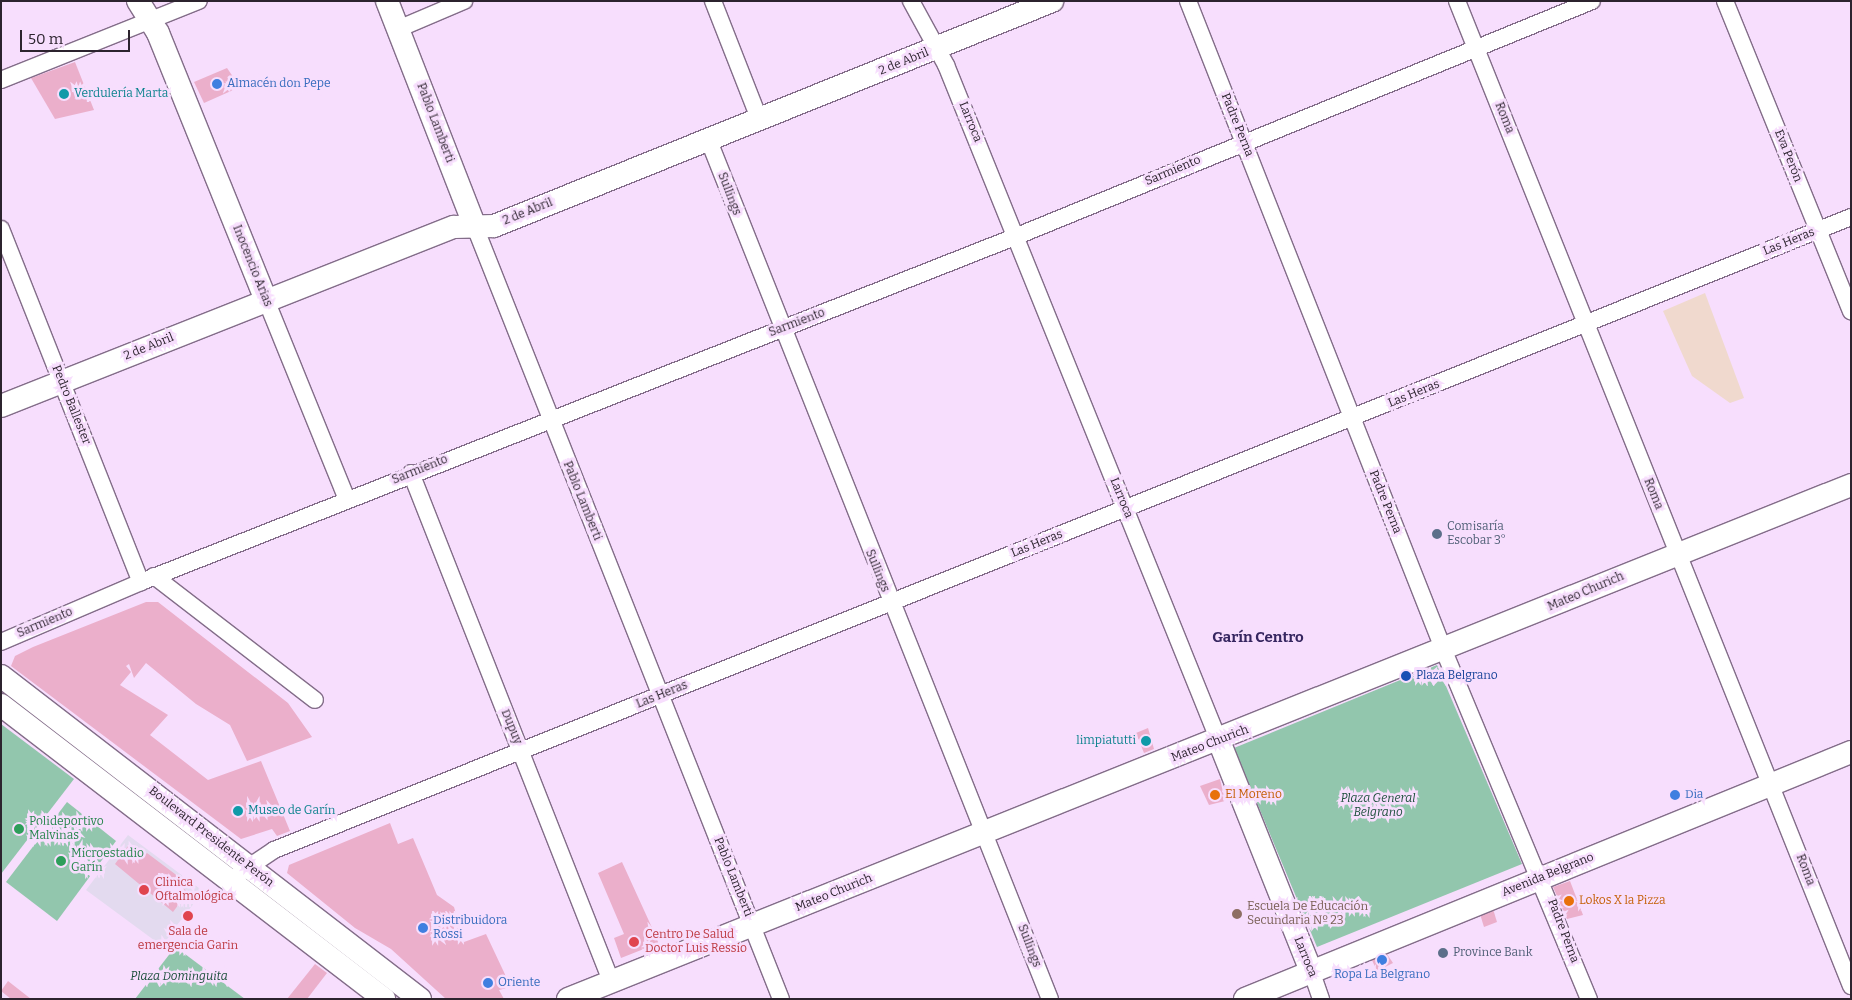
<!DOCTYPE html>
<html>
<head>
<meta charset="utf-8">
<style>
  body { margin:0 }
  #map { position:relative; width:1852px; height:1000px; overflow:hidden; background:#f7defd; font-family:Bitter,serif }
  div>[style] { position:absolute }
  .education>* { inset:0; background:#f0d9ce }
  .medical>* { inset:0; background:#e3daef }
  .green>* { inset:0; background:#92c6ad }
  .building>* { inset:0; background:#ebafcb }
  .roads { filter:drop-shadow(1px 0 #836d89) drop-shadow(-1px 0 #836d89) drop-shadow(0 1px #836d89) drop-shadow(0 -1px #836d89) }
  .street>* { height:16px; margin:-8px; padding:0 8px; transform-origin:8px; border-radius:8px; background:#fff }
  .secondary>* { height:22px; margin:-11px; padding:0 11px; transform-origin:11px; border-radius:11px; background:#fff }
  .dots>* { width:14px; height:14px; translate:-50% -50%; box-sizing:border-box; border:2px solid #f7defd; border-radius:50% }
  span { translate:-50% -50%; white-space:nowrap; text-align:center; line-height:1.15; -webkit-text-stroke:5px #f7defd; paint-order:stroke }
  .street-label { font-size:12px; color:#2c232e }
  .shop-label { font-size:12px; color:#366cbe }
  .left { translate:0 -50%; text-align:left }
  .culture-label { font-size:12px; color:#0d838f }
  .right { translate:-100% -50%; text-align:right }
  .service-label { font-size:12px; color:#4e5e75 }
  .transit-label { font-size:12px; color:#164399 }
  .food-label { font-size:12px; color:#c56008 }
  .park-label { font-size:12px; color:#1c4f3b; font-style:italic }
  .leisure-label { font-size:12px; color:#27864d }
  .health-label { font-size:12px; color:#be3a42 }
  .education-label { font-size:12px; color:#785e54 }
  .quarter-label { font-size:15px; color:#362660; font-weight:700 }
  .frame { position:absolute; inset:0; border:2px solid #2c232e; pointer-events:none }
  .scale { position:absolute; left:20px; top:30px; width:110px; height:22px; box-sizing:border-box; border:2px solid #2c232e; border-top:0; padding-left:6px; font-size:15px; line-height:18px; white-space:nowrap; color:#2c232e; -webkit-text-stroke:4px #f7defd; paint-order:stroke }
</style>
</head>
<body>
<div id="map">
  <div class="education">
    <div style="clip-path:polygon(1705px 293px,1744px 398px,1730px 403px,1692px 376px,1663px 311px)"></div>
  </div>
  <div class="medical">
    <div style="clip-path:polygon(128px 835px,203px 891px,162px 946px,86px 890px)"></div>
  </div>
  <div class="green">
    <div style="clip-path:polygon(1437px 665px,1522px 864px,1317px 947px,1234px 748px)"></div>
    <div style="clip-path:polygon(1px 724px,74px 779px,1px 874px)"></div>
    <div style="clip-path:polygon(67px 802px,116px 841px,57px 921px,6px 882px)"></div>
    <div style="clip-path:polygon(175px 947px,185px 954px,245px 999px,135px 999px)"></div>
  </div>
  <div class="building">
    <div style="clip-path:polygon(75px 62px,94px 110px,55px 119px,31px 78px)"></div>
    <div style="clip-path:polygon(227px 68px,240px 87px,204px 103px,194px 82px)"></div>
    <div style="clip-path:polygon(146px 602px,158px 602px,288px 703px,312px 737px,247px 761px,230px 725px,196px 704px,146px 663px,134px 678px,129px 664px,126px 666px,131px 672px,120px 685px,168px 715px,150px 735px,208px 780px,261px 761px,290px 831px,277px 836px,272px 829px,241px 839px,11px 666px,15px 656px,33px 647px)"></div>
    <div style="clip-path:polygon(1148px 728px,1154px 749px,1144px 753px,1136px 733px)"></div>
    <div style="clip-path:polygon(1220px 779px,1225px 801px,1209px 805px,1200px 786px)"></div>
    <div style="clip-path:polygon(390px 823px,398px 844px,413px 838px,437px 895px,454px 907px,464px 942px,486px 934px,511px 987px,499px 990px,504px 999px,446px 999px,391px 949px,355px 928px,287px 873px,289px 865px)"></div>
    <div style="clip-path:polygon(128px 846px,143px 857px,147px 853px,183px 880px,179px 885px,188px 892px,173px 912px,115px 864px)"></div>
    <div style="clip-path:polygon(622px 862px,659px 943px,621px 958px,614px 938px,624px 934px,598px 873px)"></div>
    <div style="clip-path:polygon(1570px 881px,1583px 915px,1567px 919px,1553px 887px)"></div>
    <div style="clip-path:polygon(1493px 909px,1497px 922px,1484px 927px,1480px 914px)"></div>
    <div style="clip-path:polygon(1385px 951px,1393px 963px,1377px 971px,1371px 958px)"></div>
    <div style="clip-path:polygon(315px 964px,327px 973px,307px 999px,287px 999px)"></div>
    <div style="clip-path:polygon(8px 981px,31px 999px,11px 999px,1px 991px)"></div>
  </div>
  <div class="roads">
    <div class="street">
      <div style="left:713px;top:1px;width:129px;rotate:68.6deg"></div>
      <div style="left:911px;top:1px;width:73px;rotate:61.3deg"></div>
      <div style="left:946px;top:65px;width:729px;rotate:68.01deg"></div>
      <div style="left:1188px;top:1px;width:699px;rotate:68.5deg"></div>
      <div style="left:1444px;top:651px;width:377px;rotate:67.4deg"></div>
      <div style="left:1457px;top:1px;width:1061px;rotate:68.2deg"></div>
      <div style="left:1725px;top:1px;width:335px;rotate:67.9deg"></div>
      <div style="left:398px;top:29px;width:72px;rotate:-23deg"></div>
      <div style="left:1px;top:80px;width:213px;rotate:-21.8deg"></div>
      <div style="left:709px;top:141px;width:923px;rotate:68.33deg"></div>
      <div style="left:475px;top:227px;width:830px;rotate:68.38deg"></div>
      <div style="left:1px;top:229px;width:380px;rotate:68.4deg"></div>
      <div style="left:266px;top:300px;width:215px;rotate:67.9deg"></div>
      <div style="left:411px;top:473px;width:546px;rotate:68.51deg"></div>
      <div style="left:154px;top:576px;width:203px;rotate:37.6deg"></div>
      <div style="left:1px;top:642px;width:152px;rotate:-23.2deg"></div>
      <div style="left:141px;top:582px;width:942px;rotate:-21.55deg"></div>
      <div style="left:1017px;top:236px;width:621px;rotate:-22.23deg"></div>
      <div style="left:240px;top:873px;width:41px;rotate:-34.1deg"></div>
      <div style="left:274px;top:850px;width:1699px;rotate:-21.87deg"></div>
      <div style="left:1312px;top:973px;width:28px;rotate:71deg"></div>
    </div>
    <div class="secondary">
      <div style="left:138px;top:1px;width:38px;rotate:58deg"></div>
      <div style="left:158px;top:33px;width:288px;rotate:68deg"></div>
      <div style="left:387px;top:1px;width:243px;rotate:68.7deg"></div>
      <div style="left:1px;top:406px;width:487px;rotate:-21.6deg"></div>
      <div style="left:454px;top:227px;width:40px;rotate:-1.4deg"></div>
      <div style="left:494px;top:226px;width:602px;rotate:-21.96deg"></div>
      <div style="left:1px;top:676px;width:529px;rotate:37.63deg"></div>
      <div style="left:1px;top:705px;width:483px;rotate:37.5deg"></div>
      <div style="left:1219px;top:741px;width:250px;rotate:68.2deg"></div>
      <div style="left:568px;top:999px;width:1382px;rotate:-21.83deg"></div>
      <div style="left:1245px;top:999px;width:654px;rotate:-22.18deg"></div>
    </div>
  </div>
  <div class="dots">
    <div style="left:217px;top:84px;background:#3f7fe0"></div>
    <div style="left:64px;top:94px;background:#0f9aa8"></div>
    <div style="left:1437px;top:534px;background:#5c6f8a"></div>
    <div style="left:1406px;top:676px;background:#1a4fb4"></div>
    <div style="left:1146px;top:741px;background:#0f9aa8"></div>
    <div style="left:1215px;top:795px;background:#e8710a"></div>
    <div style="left:1675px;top:795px;background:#3f7fe0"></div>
    <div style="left:238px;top:811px;background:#0f9aa8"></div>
    <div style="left:19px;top:829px;background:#2e9e5b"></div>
    <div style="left:61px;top:861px;background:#2e9e5b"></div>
    <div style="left:144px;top:890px;background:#e0444e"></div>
    <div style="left:1569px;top:901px;background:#e8710a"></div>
    <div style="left:1237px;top:914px;background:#8d6e63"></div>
    <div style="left:188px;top:916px;background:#e0444e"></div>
    <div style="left:423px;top:928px;background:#3f7fe0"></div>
    <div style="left:634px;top:942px;background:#e0444e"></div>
    <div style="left:1443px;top:953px;background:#5c6f8a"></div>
    <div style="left:1382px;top:960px;background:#3f7fe0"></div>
    <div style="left:488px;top:983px;background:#3f7fe0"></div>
  </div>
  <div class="street-label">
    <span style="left:904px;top:62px;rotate:-22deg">2 de Abril</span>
    <span style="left:1504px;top:118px;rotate:68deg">Roma</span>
    <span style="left:970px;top:122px;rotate:68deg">Larroca</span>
    <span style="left:435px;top:123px;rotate:69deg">Pablo Lamberti</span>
    <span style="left:1237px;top:125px;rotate:68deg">Padre Perna</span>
    <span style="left:1788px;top:156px;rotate:68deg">Eva Perón</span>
    <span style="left:1173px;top:171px;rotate:-23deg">Sarmiento</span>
    <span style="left:729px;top:194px;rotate:69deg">Sullings</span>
    <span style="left:528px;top:212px;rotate:-22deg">2 de Abril</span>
    <span style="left:1789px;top:242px;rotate:-22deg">Las Heras</span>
    <span style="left:252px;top:266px;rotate:68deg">Inocencio Arias</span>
    <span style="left:797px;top:323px;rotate:-21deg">Sarmiento</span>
    <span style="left:149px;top:347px;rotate:-22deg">2 de Abril</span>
    <span style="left:1414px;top:394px;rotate:-22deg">Las Heras</span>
    <span style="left:71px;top:405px;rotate:68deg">Pedro Ballester</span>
    <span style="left:420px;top:470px;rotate:-22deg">Sarmiento</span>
    <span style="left:1653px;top:494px;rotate:68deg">Roma</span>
    <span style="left:1121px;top:498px;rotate:68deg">Larroca</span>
    <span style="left:582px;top:501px;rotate:68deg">Pablo Lamberti</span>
    <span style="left:1385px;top:502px;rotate:68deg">Padre Perna</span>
    <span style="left:1037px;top:544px;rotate:-22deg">Las Heras</span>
    <span style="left:877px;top:571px;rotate:68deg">Sullings</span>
    <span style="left:1586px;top:592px;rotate:-23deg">Mateo Churich</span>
    <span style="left:45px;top:623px;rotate:-23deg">Sarmiento</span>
    <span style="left:662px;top:695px;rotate:-22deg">Las Heras</span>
    <span style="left:511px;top:727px;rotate:68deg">Dupuy</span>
    <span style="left:1210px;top:744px;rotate:-21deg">Mateo Churich</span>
    <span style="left:211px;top:837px;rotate:38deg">Boulevard Presidente Perón</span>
    <span style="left:1805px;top:870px;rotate:69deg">Roma</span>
    <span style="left:1548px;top:875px;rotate:-22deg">Avenida Belgrano</span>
    <span style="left:733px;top:877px;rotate:68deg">Pablo Lamberti</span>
    <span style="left:834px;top:893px;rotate:-22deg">Mateo Churich</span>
    <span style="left:1563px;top:931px;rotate:69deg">Padre Perna</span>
    <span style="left:1029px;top:946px;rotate:69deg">Sullings</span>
    <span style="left:1305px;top:957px;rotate:68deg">Larroca</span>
  </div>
  <div class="shop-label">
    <span class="left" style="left:227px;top:84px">Almacén don Pepe</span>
    <span class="left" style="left:1685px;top:795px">Dia</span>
    <span class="left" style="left:433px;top:928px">Distribuidora<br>Rossi</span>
    <span style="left:1382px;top:975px">Ropa La Belgrano</span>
    <span class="left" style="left:498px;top:983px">Oriente</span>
  </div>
  <div class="culture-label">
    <span class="left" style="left:74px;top:94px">Verdulería Marta</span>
    <span class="right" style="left:1136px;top:741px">limpiatutti</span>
    <span class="left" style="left:248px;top:811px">Museo de Garín</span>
  </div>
  <div class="service-label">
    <span class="left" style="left:1447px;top:534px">Comisaría<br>Escobar 3°</span>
    <span class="left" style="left:1453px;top:953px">Province Bank</span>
  </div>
  <div class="transit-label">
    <span class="left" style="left:1416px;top:676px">Plaza Belgrano</span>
  </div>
  <div class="food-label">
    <span class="left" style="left:1225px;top:795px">El Moreno</span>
    <span class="left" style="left:1579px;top:901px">Lokos X la Pizza</span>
  </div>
  <div class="park-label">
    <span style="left:1378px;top:806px">Plaza General<br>Belgrano</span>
    <span style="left:179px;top:977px">Plaza Dominguita</span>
  </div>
  <div class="leisure-label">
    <span class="left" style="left:29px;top:829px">Polideportivo<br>Malvinas</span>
    <span class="left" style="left:71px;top:861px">Microestadio<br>Garín</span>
  </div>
  <div class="health-label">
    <span class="left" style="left:155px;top:890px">Clinica<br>Oftalmológica</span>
    <span style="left:188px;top:939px">Sala de<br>emergencia Garin</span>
    <span class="left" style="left:645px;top:942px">Centro De Salud<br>Doctor Luis Ressio</span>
  </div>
  <div class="education-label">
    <span class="left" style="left:1247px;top:914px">Escuela De Educación<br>Secundaria Nº 23</span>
  </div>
  <div class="quarter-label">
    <span style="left:1258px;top:638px">Garín Centro</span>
  </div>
  <div class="frame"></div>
  <div class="scale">50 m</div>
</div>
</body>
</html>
